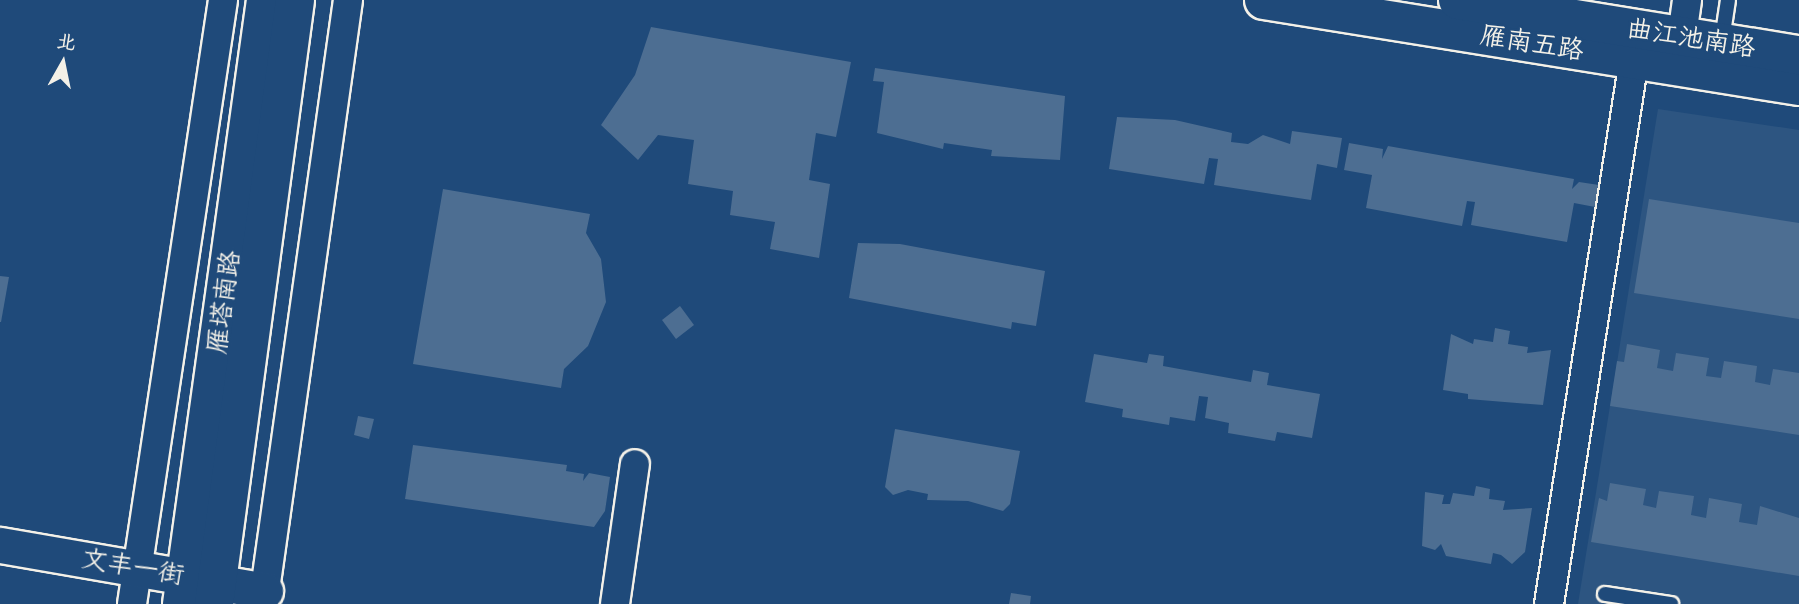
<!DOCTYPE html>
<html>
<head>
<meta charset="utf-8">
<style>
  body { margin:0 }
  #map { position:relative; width:1799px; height:604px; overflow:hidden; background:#1f4a7a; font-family:Itim,"LXGW WenKai TC",sans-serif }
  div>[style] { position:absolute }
  .built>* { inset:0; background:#2d5581 }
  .building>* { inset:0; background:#4d6e92 }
  .roads { filter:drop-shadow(2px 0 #f4f1e8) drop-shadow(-2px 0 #f4f1e8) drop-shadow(0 2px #f4f1e8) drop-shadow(0 -2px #f4f1e8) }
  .service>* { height:14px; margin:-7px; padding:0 7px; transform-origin:7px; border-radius:7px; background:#1f4a7a }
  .minor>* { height:28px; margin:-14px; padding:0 14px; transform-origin:14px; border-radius:14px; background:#1f4a7a }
  .tertiary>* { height:35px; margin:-17.5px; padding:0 17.5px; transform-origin:17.5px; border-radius:17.5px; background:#1f4a7a }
  .secondary>* { height:38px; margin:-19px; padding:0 19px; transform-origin:19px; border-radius:19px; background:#1f4a7a }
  span { translate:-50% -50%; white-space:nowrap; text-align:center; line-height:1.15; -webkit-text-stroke:5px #1f4a7a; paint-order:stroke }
  .street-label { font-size:26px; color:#f4f1e8 }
  .north { position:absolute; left:28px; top:28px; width:70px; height:70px; -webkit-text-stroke:5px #1f4a7a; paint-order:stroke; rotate:9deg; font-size:19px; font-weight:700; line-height:28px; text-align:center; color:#f4f1e8 }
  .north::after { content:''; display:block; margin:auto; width:24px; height:32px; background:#f4f1e8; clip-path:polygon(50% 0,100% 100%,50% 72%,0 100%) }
</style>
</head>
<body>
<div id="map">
  <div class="built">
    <div style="clip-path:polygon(1658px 109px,1799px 130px,1799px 604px,1578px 604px)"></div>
  </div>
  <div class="building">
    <div style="clip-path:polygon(651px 27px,851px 62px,836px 137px,816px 133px,809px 180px,830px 184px,819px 258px,770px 249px,775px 222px,730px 215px,733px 191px,688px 184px,694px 140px,658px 135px,638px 160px,601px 125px,635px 75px)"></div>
    <div style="clip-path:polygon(875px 68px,1065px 96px,1060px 160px,991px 156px,992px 150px,944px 143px,943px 149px,877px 133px,884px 82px,873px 81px)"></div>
    <div style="clip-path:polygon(1117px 117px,1175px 120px,1232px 133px,1231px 142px,1248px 144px,1263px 135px,1290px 144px,1292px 131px,1342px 138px,1337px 168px,1317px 164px,1311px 200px,1214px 185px,1218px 159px,1209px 158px,1204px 184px,1109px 169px)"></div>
    <div style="clip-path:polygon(1349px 143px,1383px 149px,1382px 159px,1388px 146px,1574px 179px,1572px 189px,1579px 182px,1599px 185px,1595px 207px,1574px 203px,1567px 242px,1471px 225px,1475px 202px,1467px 201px,1462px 226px,1366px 208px,1372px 175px,1344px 170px)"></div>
    <div style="clip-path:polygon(443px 189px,590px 214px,586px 233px,601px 259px,606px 302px,588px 346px,564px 369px,561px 388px,413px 364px)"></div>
    <div style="clip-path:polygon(1649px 199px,1799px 223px,1799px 319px,1634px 293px)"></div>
    <div style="clip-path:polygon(858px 243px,900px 244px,1045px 271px,1036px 326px,1012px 322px,1011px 329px,849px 298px)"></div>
    <div style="clip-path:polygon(0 276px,9px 277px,1px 322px,0 322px)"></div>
    <div style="clip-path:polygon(680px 306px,694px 325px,676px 339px,662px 320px)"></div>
    <div style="clip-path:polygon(1495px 328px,1510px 331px,1508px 344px,1528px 347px,1527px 353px,1551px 350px,1543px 405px,1468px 399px,1468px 394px,1443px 390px,1451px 334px,1473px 344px,1474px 339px,1493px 342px)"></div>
    <div style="clip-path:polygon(1627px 344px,1660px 350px,1657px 368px,1673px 371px,1676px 353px,1709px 358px,1706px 376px,1721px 378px,1724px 361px,1757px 366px,1755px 382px,1770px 385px,1773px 369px,1799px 373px,1799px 435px,1610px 406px,1617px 361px,1624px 362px)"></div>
    <div style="clip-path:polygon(1094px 354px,1147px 363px,1149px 354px,1164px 356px,1163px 366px,1251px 382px,1253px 370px,1269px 373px,1267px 385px,1320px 394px,1312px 438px,1277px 432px,1275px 441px,1228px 433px,1229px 423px,1205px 418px,1208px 397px,1199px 396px,1195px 421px,1170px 417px,1169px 425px,1122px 417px,1123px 409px,1085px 402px)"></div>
    <div style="clip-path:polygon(358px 416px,374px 419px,369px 439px,354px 435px)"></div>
    <div style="clip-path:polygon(895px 429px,1020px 451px,1010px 504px,1003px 511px,968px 501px,927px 500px,928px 494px,908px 490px,893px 495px,885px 487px)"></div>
    <div style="clip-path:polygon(413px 445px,567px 465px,566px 471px,584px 474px,583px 481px,589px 473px,610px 477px,605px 511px,594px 527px,405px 499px)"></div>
    <div style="clip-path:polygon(1610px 483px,1646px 489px,1643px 505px,1656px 508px,1659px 491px,1694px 496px,1691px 515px,1706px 518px,1709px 498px,1742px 504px,1739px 522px,1757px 525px,1760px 506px,1799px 518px,1799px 576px,1591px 542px,1599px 498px,1607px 501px)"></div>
    <div style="clip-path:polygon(1476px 486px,1490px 489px,1489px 499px,1505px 501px,1503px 510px,1532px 508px,1525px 552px,1512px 564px,1501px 555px,1493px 553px,1491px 564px,1446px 556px,1441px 544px,1435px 550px,1422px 546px,1425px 492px,1444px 495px,1442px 504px,1450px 504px,1453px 493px,1474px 496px)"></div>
    <div style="clip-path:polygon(1011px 593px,1031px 596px,1030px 604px,1009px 604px)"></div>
  </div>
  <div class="roads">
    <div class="service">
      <div style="left:1722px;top:40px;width:40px;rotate:-81.5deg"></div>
      <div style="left:1605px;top:594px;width:67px;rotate:8.6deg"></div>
    </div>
    <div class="minor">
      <div style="left:1682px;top:36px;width:36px;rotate:-82deg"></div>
      <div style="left:132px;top:604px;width:611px;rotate:-81.43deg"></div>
      <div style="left:263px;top:604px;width:610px;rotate:-81.99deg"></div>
      <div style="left:615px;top:604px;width:141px;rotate:-81.9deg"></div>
      <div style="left:1549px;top:604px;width:551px;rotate:-81.12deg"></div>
    </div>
    <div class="tertiary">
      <div style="left:0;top:545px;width:269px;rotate:9.8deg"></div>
    </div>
    <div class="secondary">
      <div style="left:1264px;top:0;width:542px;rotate:9.13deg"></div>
      <div style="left:1458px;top:0;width:345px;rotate:9.2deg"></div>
      <div style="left:182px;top:604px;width:610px;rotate:-82.08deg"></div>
      <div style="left:214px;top:604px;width:609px;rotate:-82.36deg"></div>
    </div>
  </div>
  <div class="street-label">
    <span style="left:1691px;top:38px;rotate:9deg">曲江池南路</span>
    <span style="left:1532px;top:43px;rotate:9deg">雁南五路</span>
    <span style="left:224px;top:302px;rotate:-82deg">雁塔南路</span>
    <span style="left:133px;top:567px;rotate:10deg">文丰一街</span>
  </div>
  <div class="north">北</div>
</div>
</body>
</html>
